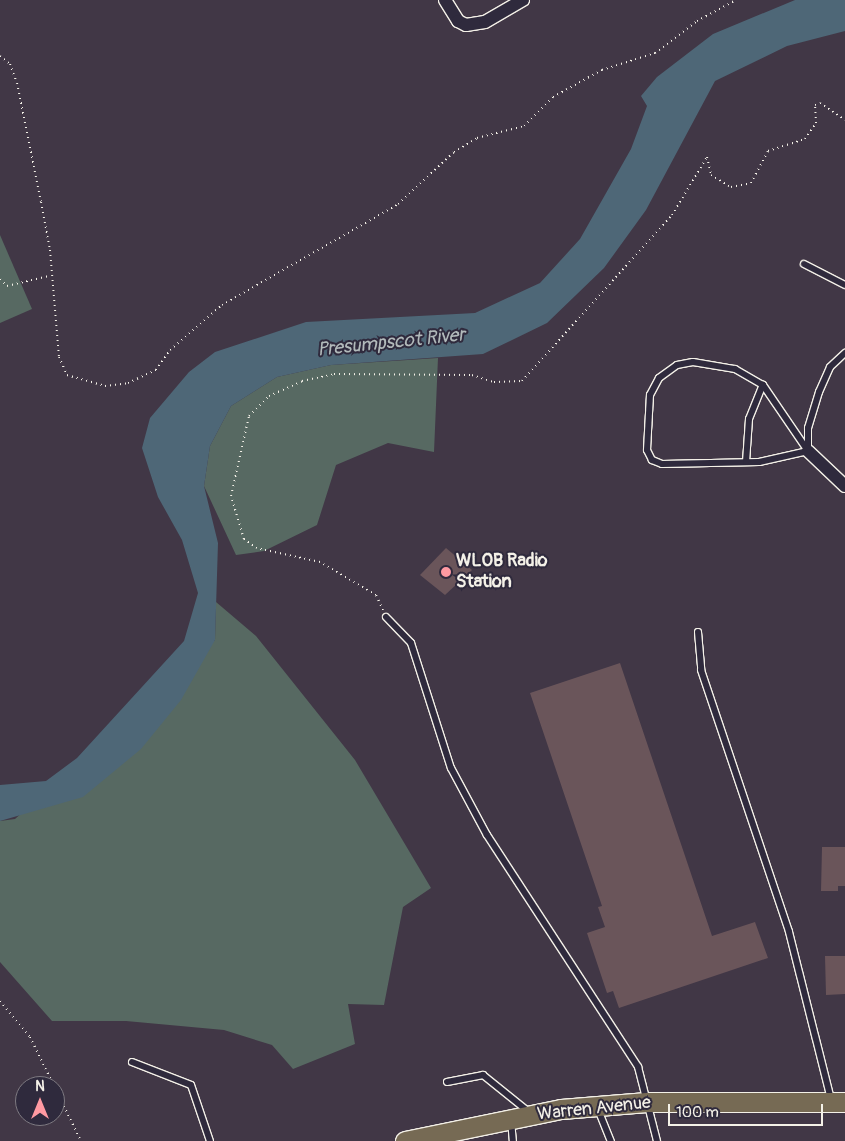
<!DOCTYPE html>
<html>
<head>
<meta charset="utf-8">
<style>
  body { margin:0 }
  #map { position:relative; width:845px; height:1141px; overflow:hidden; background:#413746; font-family:Pangolin,sans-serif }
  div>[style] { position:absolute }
  .green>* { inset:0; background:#576962 }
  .water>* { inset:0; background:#4e6777 }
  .building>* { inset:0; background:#6a555a }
  .path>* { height:2px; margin-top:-1px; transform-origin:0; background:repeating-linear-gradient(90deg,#f4f1e8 0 1px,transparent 0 5px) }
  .roads { filter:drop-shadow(1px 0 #f4f1e8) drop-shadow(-1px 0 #f4f1e8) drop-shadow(0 1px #f4f1e8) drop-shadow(0 -1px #f4f1e8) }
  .lane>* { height:6px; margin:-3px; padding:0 3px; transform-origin:3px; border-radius:3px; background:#2f2a3d }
  .street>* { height:12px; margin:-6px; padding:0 6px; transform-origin:6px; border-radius:6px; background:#2f2a3d }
  .primary>* { height:19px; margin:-9.5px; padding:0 9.5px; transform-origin:9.5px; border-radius:9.5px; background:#766a54 }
  .dots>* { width:14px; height:14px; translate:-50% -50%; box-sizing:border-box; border:2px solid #2f2a3d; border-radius:50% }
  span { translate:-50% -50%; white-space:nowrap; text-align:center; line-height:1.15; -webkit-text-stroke:4px #2f2a3d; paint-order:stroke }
  .poi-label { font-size:18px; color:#f4f1e8; font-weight:700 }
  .left { translate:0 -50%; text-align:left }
  .street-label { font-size:18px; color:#f4f1e8 }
  .water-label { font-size:19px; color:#b2babb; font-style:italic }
  .north { position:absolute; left:15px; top:1076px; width:50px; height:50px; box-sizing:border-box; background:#2f2a3d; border:1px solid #7e7a81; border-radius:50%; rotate:0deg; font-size:14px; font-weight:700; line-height:20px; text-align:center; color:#f4f1e8 }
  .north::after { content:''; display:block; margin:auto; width:18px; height:22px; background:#ff9aa2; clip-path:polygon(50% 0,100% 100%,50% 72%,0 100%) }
  .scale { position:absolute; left:668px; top:1104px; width:155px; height:22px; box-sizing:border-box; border:2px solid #f4f1e8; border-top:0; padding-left:6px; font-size:15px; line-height:18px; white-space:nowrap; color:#f4f1e8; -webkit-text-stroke:4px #2f2a3d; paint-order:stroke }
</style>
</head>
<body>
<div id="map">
  <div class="green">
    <div style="clip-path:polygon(0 235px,32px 309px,0 323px)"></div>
    <div style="clip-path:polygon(438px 358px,434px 452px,388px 443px,336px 465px,317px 525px,264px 551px,236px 555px,204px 486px,210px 446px,231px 406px,277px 377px,331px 365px)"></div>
    <div style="clip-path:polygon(216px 602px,256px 636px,355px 760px,431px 888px,403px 907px,384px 1005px,348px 1004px,355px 1044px,293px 1069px,272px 1045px,224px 1030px,126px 1021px,52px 1021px,0 962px,0 821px,15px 819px,215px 640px)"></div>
  </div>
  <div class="water">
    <div style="clip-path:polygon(795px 0,845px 0,845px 31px,787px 46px,715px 81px,646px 210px,604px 268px,547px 323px,483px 354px,331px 365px,277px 377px,231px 406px,210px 446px,204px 486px,218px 543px,215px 640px,181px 700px,141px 749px,83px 797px,0 821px,0 785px,46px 781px,77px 758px,184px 641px,198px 593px,182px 540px,158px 497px,142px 448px,150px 418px,189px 372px,215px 352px,306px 322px,475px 313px,540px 283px,580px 239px,631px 149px,647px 106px,641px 96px,657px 77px,713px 34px)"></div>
  </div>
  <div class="building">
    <div style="clip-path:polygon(446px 548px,472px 570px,445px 595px,420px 575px)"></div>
    <div style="clip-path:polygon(620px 663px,712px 936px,755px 922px,768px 958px,619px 1008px,613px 991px,607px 993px,587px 933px,605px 927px,598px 907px,602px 906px,530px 693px)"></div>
    <div style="clip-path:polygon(822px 847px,845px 847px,845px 886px,838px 886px,838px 891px,821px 891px)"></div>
    <div style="clip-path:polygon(825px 956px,845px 956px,845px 994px,826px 995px)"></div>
  </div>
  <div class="path">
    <div style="left:0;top:56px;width:13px;rotate:39deg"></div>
    <div style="left:10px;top:64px;width:20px;rotate:70deg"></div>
    <div style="left:17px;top:83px;width:121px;rotate:78.6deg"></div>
    <div style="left:41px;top:202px;width:49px;rotate:79.4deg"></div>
    <div style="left:50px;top:250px;width:107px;rotate:85.2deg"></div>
    <div style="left:59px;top:357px;width:20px;rotate:66deg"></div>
    <div style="left:67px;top:375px;width:40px;rotate:16deg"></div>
    <div style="left:105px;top:386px;width:23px;rotate:-7deg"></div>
    <div style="left:128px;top:383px;width:31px;rotate:-25deg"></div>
    <div style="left:156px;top:370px;width:24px;rotate:-55deg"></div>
    <div style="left:170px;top:350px;width:69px;rotate:-40.9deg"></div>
    <div style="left:222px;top:305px;width:203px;rotate:-29.8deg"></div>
    <div style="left:398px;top:204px;width:76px;rotate:-42.9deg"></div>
    <div style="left:454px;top:152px;width:27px;rotate:-31deg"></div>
    <div style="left:477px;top:138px;width:49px;rotate:-14.3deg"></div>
    <div style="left:524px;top:126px;width:41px;rotate:-45deg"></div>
    <div style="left:553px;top:97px;width:56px;rotate:-28.9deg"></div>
    <div style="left:602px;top:70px;width:56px;rotate:-17.8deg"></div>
    <div style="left:655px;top:53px;width:53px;rotate:-37.3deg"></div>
    <div style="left:697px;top:21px;width:44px;rotate:-28.3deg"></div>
    <div style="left:707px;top:157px;width:18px;rotate:77deg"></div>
    <div style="left:711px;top:175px;width:23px;rotate:31deg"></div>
    <div style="left:731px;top:187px;width:20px;rotate:-11deg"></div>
    <div style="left:751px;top:183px;width:36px;rotate:-62deg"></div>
    <div style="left:768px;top:151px;width:39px;rotate:-18deg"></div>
    <div style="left:805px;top:139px;width:19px;rotate:-55deg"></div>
    <div style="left:816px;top:123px;width:18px;rotate:-93deg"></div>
    <div style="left:815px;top:105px;width:5px;rotate:-22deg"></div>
    <div style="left:820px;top:103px;width:30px;rotate:34deg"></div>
    <div style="left:0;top:279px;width:10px;rotate:45deg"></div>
    <div style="left:7px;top:286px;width:43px;rotate:-13.4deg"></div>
    <div style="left:383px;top:610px;width:17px;rotate:-115deg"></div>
    <div style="left:376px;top:595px;width:65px;rotate:-149.5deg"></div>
    <div style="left:320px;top:562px;width:65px;rotate:-167.5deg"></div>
    <div style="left:257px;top:548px;width:16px;rotate:-145deg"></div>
    <div style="left:244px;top:539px;width:45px;rotate:-106.8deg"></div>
    <div style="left:231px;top:496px;width:82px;rotate:-77.3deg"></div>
    <div style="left:249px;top:416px;width:28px;rotate:-45deg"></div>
    <div style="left:269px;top:396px;width:36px;rotate:-24deg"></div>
    <div style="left:302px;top:381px;width:33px;rotate:-12deg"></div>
    <div style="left:334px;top:374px;width:138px;rotate:0.4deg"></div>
    <div style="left:472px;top:375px;width:23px;rotate:18deg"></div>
    <div style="left:494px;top:382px;width:28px;rotate:-2deg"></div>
    <div style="left:522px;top:381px;width:224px;rotate:-47.9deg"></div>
    <div style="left:672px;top:215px;width:68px;rotate:-58.9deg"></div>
    <div style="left:0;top:1001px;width:47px;rotate:50.2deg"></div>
    <div style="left:30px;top:1037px;width:55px;rotate:63.9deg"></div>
    <div style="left:55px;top:1088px;width:59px;rotate:63.9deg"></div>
  </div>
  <div class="roads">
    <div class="lane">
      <div style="left:804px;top:264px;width:46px;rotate:27.1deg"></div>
      <div style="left:693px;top:362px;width:43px;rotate:9.5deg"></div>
      <div style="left:735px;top:369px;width:32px;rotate:30deg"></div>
      <div style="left:763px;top:385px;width:80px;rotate:55.7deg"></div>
      <div style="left:808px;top:451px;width:50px;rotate:167.3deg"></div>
      <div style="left:759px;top:462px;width:97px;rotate:178.8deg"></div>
      <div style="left:662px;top:464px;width:11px;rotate:-158deg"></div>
      <div style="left:652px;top:460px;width:11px;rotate:-117deg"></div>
      <div style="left:647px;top:450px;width:55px;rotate:-86.9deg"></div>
      <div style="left:650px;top:395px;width:19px;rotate:-62deg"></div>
      <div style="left:659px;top:378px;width:22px;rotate:-36deg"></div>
      <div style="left:677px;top:365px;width:16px;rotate:-11deg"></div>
      <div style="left:808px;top:450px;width:22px;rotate:-90deg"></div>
      <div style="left:808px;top:428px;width:38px;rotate:-73deg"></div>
      <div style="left:819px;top:392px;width:27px;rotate:-66deg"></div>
      <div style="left:830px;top:367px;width:21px;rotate:-43deg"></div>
      <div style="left:746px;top:462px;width:43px;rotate:-86deg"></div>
      <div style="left:749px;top:419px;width:37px;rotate:-68deg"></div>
      <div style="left:386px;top:617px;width:36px;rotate:46deg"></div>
      <div style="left:411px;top:643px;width:131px;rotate:72.3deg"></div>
      <div style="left:451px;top:768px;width:76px;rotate:61.8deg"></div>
      <div style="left:487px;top:835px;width:277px;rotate:56.9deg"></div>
      <div style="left:638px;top:1067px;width:76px;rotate:75.6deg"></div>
      <div style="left:698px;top:632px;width:38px;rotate:85deg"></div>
      <div style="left:701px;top:670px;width:276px;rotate:71.4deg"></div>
      <div style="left:789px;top:932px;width:172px;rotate:75.9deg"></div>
      <div style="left:132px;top:1062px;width:63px;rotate:21.3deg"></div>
      <div style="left:191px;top:1085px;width:59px;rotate:71.3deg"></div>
      <div style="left:447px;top:1082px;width:37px;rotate:-11deg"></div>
      <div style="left:483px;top:1075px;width:59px;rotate:38.8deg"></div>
      <div style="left:597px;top:1107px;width:37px;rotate:68deg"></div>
      <div style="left:511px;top:1120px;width:21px;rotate:85deg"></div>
    </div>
    <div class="street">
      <div style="left:445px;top:0;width:25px;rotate:58deg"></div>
      <div style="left:458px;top:21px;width:9px;rotate:27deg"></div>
      <div style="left:466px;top:25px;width:19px;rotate:-9deg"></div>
      <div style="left:485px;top:22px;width:44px;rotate:-30.1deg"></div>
      <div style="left:808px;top:451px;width:51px;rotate:43.4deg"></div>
    </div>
    <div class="primary">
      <div style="left:405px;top:1141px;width:159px;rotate:-11.6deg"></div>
      <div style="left:561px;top:1109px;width:86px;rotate:-4.7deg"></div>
      <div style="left:647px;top:1102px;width:198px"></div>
    </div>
  </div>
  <div class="dots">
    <div style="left:446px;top:572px;background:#ff9aa2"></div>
  </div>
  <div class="poi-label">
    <span class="left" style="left:456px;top:572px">WLOB Radio<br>Station</span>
  </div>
  <div class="street-label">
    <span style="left:594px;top:1109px;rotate:-6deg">Warren Avenue</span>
  </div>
  <div class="water-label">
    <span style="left:391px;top:343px;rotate:-6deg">Presumpscot River</span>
  </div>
  <div class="north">N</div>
  <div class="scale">100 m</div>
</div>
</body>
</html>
